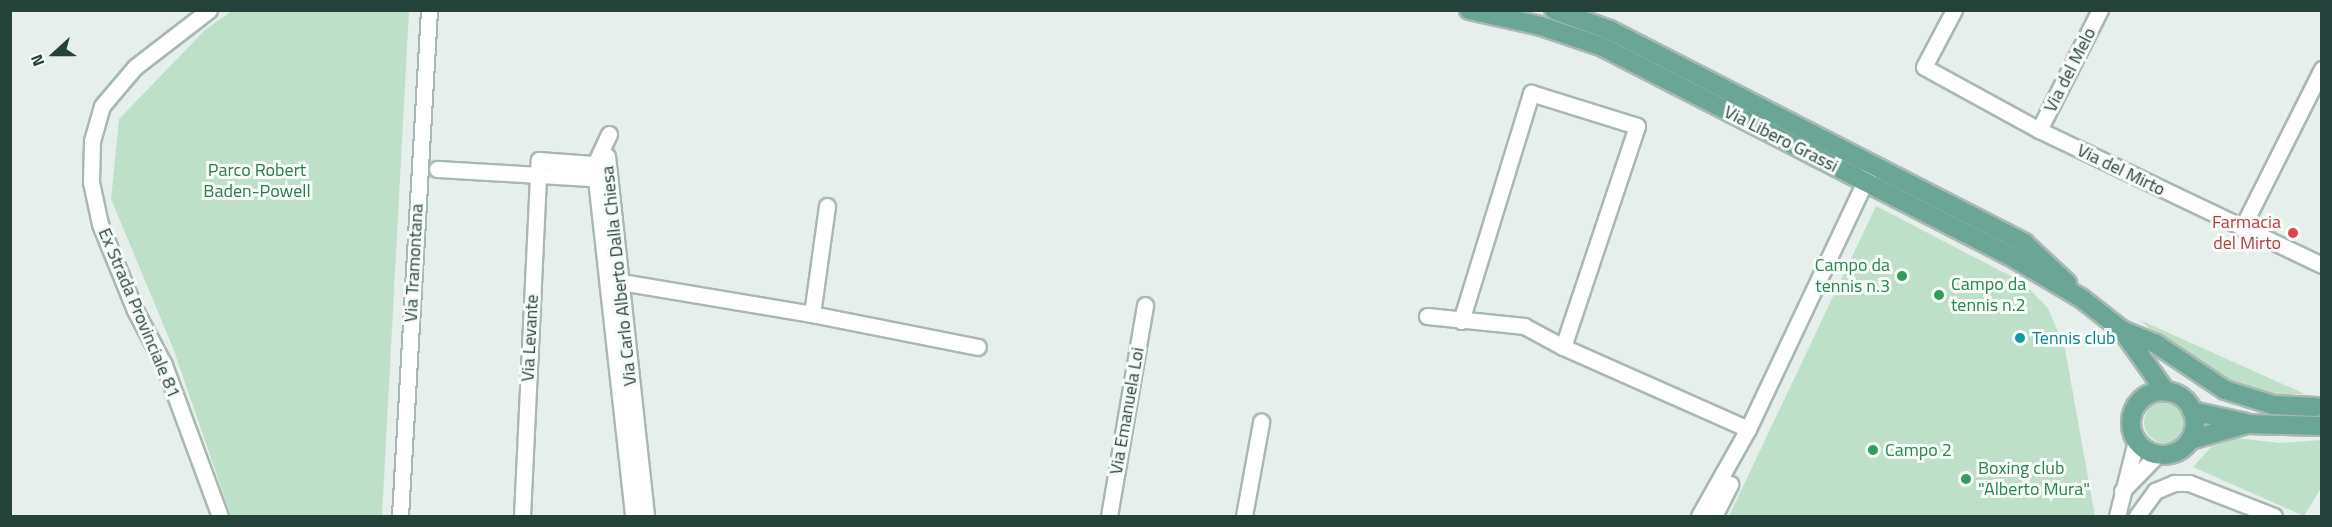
<!DOCTYPE html>
<html>
<head>
<meta charset="utf-8">
<style>
  body { margin:0 }
  #map { position:relative; width:2332px; height:527px; overflow:hidden; background:#e6efeb; font-family:"Titillium Web",sans-serif }
  div>[style] { position:absolute }
  .green>* { inset:0; background:#bfe0c8 }
  .round { border-radius:50% }
  .roads { filter:drop-shadow(2px 0 #a8b8b2) drop-shadow(-2px 0 #a8b8b2) drop-shadow(0 2px #a8b8b2) drop-shadow(0 -2px #a8b8b2) }
  .minor>* { height:15px; margin:-7.5px; padding:0 7.5px; transform-origin:7.5px; border-radius:7.5px; background:#fff }
  .major>* { height:18px; margin:-9px; padding:0 9px; transform-origin:9px; border-radius:9px; background:#6aa596 }
  .major>.ring { margin:-9px; padding:0; box-sizing:content-box; background:none; border:18px solid #6aa596; border-radius:50% }
  .dots>* { width:16px; height:16px; translate:-50% -50%; box-sizing:border-box; border:3px solid #f7fbf9; border-radius:50% }
  span { translate:-50% -50%; white-space:nowrap; text-align:center; line-height:1.15; -webkit-text-stroke:6px #f7fbf9; paint-order:stroke }
  .street-label { font-size:18px; color:#24423a }
  .park-label { font-size:18px; color:#2d7a4b }
  .health-label { font-size:18px; color:#be3a42 }
  .right { translate:-100% -50%; text-align:right }
  .leisure-label { font-size:18px; color:#27864d }
  .left { translate:0 -50%; text-align:left }
  .culture-label { font-size:18px; color:#0d838f }
  .frame { position:absolute; inset:0; border:12px solid #24423a; pointer-events:none }
  .north { position:absolute; left:24px; top:24px; width:60px; height:60px; -webkit-text-stroke:4px #f7fbf9; paint-order:stroke; rotate:249deg; font-size:16px; font-weight:700; line-height:24px; text-align:center; color:#24423a }
  .north::after { content:''; display:block; margin:auto; width:21px; height:27px; background:#24423a; clip-path:polygon(50% 0,100% 100%,50% 72%,0 100%) }
</style>
</head>
<body>
<div id="map">
  <div class="green">
    <div style="clip-path:polygon(233px 10px,409px 11px,382px 516px,231px 516px,173px 348px,111px 199px,119px 119px,205px 30px)"></div>
    <div style="clip-path:polygon(1876px 206px,2022px 282px,2048px 308px,2065px 349px,2095px 516px,1729px 516px)"></div>
    <div style="clip-path:polygon(2140px 320px,2305px 394px,2274px 396px,2235px 387px,2168px 345px)"></div>
    <div class="round" style="left:2144px;top:401px;width:42px;height:42px"></div>
    <div style="clip-path:polygon(2237px 438px,2280px 443px,2321px 440px,2321px 488px,2304px 516px,2193px 467px,2211px 447px)"></div>
  </div>
  <div class="roads">
    <div class="minor">
      <div style="left:209px;top:10px;width:93px;rotate:142.4deg"></div>
      <div style="left:135px;top:67px;width:51px;rotate:130.2deg"></div>
      <div style="left:102px;top:106px;width:36px;rotate:106deg"></div>
      <div style="left:92px;top:141px;width:41px;rotate:91.4deg"></div>
      <div style="left:91px;top:182px;width:43px;rotate:77.9deg"></div>
      <div style="left:100px;top:224px;width:93px;rotate:67.9deg"></div>
      <div style="left:135px;top:310px;width:62px;rotate:62.2deg"></div>
      <div style="left:164px;top:365px;width:161px;rotate:69.7deg"></div>
      <div style="left:1954px;top:10px;width:64px;rotate:117.8deg"></div>
      <div style="left:1924px;top:67px;width:131px;rotate:28.7deg"></div>
      <div style="left:2039px;top:130px;width:314px;rotate:25.5deg"></div>
      <div style="left:2039px;top:130px;width:135px;rotate:-63.1deg"></div>
      <div style="left:609px;top:134px;width:33px;rotate:115deg"></div>
      <div style="left:595px;top:164px;width:15px;rotate:86deg"></div>
      <div style="left:596px;top:179px;width:339px;rotate:83.7deg"></div>
      <div style="left:607px;top:156px;width:362px;rotate:83.8deg"></div>
      <div style="left:437px;top:169px;width:167px;rotate:3.4deg"></div>
      <div style="left:2242px;top:228px;width:178px;rotate:-63.3deg"></div>
      <div style="left:609px;top:280px;width:206px;rotate:9.5deg"></div>
      <div style="left:812px;top:314px;width:169px;rotate:11.2deg"></div>
      <div style="left:812px;top:314px;width:109px;rotate:-82.1deg"></div>
      <div style="left:1427px;top:316px;width:98px;rotate:5.9deg"></div>
      <div style="left:1524px;top:326px;width:44px;rotate:28.3deg"></div>
      <div style="left:1563px;top:347px;width:202px;rotate:23.9deg"></div>
      <div style="left:1461px;top:321px;width:239px;rotate:-72.9deg"></div>
      <div style="left:1531px;top:93px;width:111px;rotate:17.3deg"></div>
      <div style="left:1637px;top:126px;width:233px;rotate:108.5deg"></div>
      <div style="left:2122px;top:491px;width:50px;rotate:-45.8deg"></div>
      <div style="left:400px;top:516px;width:507px;rotate:-86.72deg"></div>
      <div style="left:522px;top:516px;width:356px;rotate:-87.3deg"></div>
      <div style="left:539px;top:160px;width:67px;rotate:4.3deg"></div>
      <div style="left:1109px;top:516px;width:214px;rotate:-80.3deg"></div>
      <div style="left:1244px;top:516px;width:96px;rotate:-79.7deg"></div>
      <div style="left:1699px;top:516px;width:100px;rotate:-60.6deg"></div>
      <div style="left:1748px;top:429px;width:292px;rotate:-64.7deg"></div>
      <div style="left:1714px;top:516px;width:36px;rotate:-63deg"></div>
      <div style="left:2117px;top:516px;width:77px;rotate:-75.8deg"></div>
      <div style="left:2137px;top:516px;width:31px;rotate:-54deg"></div>
      <div style="left:2155px;top:491px;width:21px;rotate:-23deg"></div>
      <div style="left:2174px;top:483px;width:15px"></div>
      <div style="left:2189px;top:483px;width:91px;rotate:21.2deg"></div>
    </div>
    <div class="major">
      <div style="left:1469px;top:10px;width:74px;rotate:12.5deg"></div>
      <div style="left:1541px;top:26px;width:65px;rotate:18.7deg"></div>
      <div style="left:1603px;top:47px;width:463px;rotate:27.2deg"></div>
      <div style="left:2015px;top:259px;width:77px;rotate:30.6deg"></div>
      <div style="left:2081px;top:298px;width:52px;rotate:38deg"></div>
      <div style="left:2122px;top:330px;width:76px;rotate:54.6deg"></div>
      <div style="left:1554px;top:10px;width:59px;rotate:19.7deg"></div>
      <div style="left:1610px;top:30px;width:466px;rotate:27.2deg"></div>
      <div style="left:2024px;top:243px;width:59px;rotate:42.9deg"></div>
      <div style="left:2124px;top:331px;width:35px;rotate:22deg"></div>
      <div style="left:2156px;top:344px;width:83px;rotate:33.7deg"></div>
      <div style="left:2225px;top:390px;width:50px;rotate:17.4deg"></div>
      <div style="left:2273px;top:405px;width:43px;rotate:2.7deg"></div>
      <div class="ring" style="left:2131px;top:391px;width:46px;height:46px"></div>
      <div style="left:2192px;top:411px;width:55px;rotate:12.5deg"></div>
      <div style="left:2190px;top:440px;width:59px;rotate:-15.7deg"></div>
      <div style="left:2247px;top:424px;width:75px;rotate:1.5deg"></div>
    </div>
  </div>
  <div class="dots">
    <div style="left:2293px;top:233px;background:#e0444e"></div>
    <div style="left:1902px;top:276px;background:#2e9e5b"></div>
    <div style="left:1939px;top:295px;background:#2e9e5b"></div>
    <div style="left:2020px;top:338px;background:#0f9aa8"></div>
    <div style="left:1873px;top:450px;background:#2e9e5b"></div>
    <div style="left:1966px;top:479px;background:#2e9e5b"></div>
  </div>
  <div class="street-label">
    <span style="left:2070px;top:70px;rotate:-63deg">Via del Melo</span>
    <span style="left:1781px;top:139px;rotate:27deg">Via Libero Grassi</span>
    <span style="left:2121px;top:170px;rotate:26deg">Via del Mirto</span>
    <span style="left:414px;top:263px;rotate:-87deg">Via Tramontana</span>
    <span style="left:619px;top:276px;rotate:-96deg">Via Carlo Alberto Dalla Chiesa</span>
    <span style="left:139px;top:313px;rotate:67deg">Ex Strada Provinciale 81</span>
    <span style="left:530px;top:338px;rotate:-87deg">Via Levante</span>
    <span style="left:1127px;top:411px;rotate:-80deg">Via Emanuela Loi</span>
  </div>
  <div class="park-label">
    <span style="left:257px;top:181px">Parco Robert<br>Baden-Powell</span>
  </div>
  <div class="health-label">
    <span class="right" style="left:2281px;top:233px">Farmacia<br>del Mirto</span>
  </div>
  <div class="leisure-label">
    <span class="right" style="left:1890px;top:276px">Campo da<br>tennis n.3</span>
    <span class="left" style="left:1951px;top:295px">Campo da<br>tennis n.2</span>
    <span class="left" style="left:1885px;top:450px">Campo 2</span>
    <span class="left" style="left:1978px;top:479px">Boxing club<br>"Alberto Mura"</span>
  </div>
  <div class="culture-label">
    <span class="left" style="left:2032px;top:338px">Tennis club</span>
  </div>
  <div class="frame"></div>
  <div class="north">N</div>
</div>
</body>
</html>
